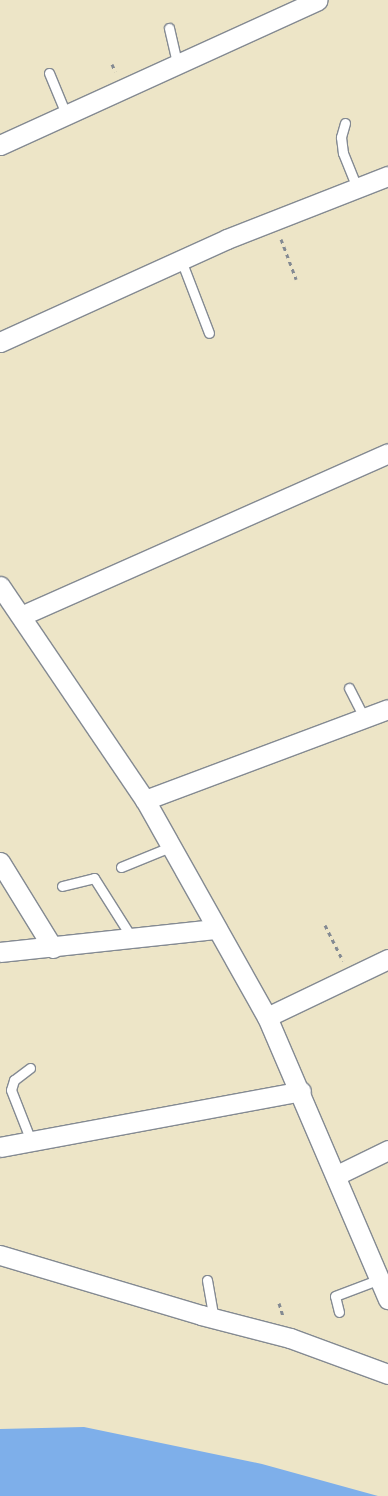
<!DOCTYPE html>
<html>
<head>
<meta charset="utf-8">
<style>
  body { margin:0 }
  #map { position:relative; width:388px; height:1496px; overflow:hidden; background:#ede5c7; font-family:Alegreya,serif }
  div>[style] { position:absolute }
  .water>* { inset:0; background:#7eafea }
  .path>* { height:3px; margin-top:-1.5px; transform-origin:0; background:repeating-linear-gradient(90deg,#848a92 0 4px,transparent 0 8px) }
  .roads { filter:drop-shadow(1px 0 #848a92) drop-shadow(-1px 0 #848a92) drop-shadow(0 1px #848a92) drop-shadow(0 -1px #848a92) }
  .service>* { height:9px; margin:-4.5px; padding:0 4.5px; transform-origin:4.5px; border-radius:4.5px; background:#fff }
  .minor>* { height:19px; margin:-9.5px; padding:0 9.5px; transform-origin:9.5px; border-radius:9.5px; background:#fff }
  span { translate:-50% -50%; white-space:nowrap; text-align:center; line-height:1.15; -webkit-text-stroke:4px #fff; paint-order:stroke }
</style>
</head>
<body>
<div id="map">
  <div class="water">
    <div style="clip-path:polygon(84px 1427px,262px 1464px,378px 1496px,0 1496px,0 1429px)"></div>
  </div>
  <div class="path">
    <div style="left:112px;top:64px;width:8px;rotate:67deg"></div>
    <div style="left:281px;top:239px;width:43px;rotate:69.4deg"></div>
    <div style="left:325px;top:925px;width:40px;rotate:63.4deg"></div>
    <div style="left:279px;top:1303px;width:14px;rotate:73deg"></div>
  </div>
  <div class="roads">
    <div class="service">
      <div style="left:169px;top:28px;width:35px;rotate:77deg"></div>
      <div style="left:49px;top:73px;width:44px;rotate:67.5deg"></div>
      <div style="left:345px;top:123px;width:15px;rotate:106deg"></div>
      <div style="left:341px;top:137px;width:16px;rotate:83deg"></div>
      <div style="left:343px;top:153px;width:35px;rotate:68deg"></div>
      <div style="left:181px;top:260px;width:78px;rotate:69deg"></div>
      <div style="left:349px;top:688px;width:34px;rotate:63deg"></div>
      <div style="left:121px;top:867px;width:53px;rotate:-22.2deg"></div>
      <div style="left:62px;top:886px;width:33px;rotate:-14deg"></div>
      <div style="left:94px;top:878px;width:71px;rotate:57.7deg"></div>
      <div style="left:30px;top:1068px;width:20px;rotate:143deg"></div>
      <div style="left:14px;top:1080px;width:10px;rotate:107deg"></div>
      <div style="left:11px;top:1090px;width:55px;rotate:68.6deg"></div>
      <div style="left:207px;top:1280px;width:39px;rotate:80deg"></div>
      <div style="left:339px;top:1312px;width:16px;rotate:-104deg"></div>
      <div style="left:335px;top:1296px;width:48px;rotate:-20.7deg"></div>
    </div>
    <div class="minor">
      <div style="left:0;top:145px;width:349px;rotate:-24.5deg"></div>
      <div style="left:0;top:342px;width:249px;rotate:-24.4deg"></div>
      <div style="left:227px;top:239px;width:173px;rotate:-21.4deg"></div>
      <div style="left:0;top:586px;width:258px;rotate:55.9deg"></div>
      <div style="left:145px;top:800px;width:249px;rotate:60.7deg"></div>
      <div style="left:267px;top:1017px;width:307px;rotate:66.8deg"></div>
      <div style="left:23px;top:615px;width:399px;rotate:-23.9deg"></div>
      <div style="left:145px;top:800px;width:259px;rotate:-20.5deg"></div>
      <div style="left:0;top:862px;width:101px;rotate:58.4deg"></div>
      <div style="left:0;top:952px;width:216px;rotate:-6.1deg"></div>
      <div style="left:267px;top:1017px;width:134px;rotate:-25.6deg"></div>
      <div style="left:0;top:1147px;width:306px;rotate:-10.5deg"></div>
      <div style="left:337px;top:1175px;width:57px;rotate:-26.1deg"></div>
      <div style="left:0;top:1255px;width:210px;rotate:16.6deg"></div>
      <div style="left:201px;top:1315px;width:92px;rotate:14.5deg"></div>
      <div style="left:290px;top:1338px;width:104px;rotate:20.2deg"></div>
    </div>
  </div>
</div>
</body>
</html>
